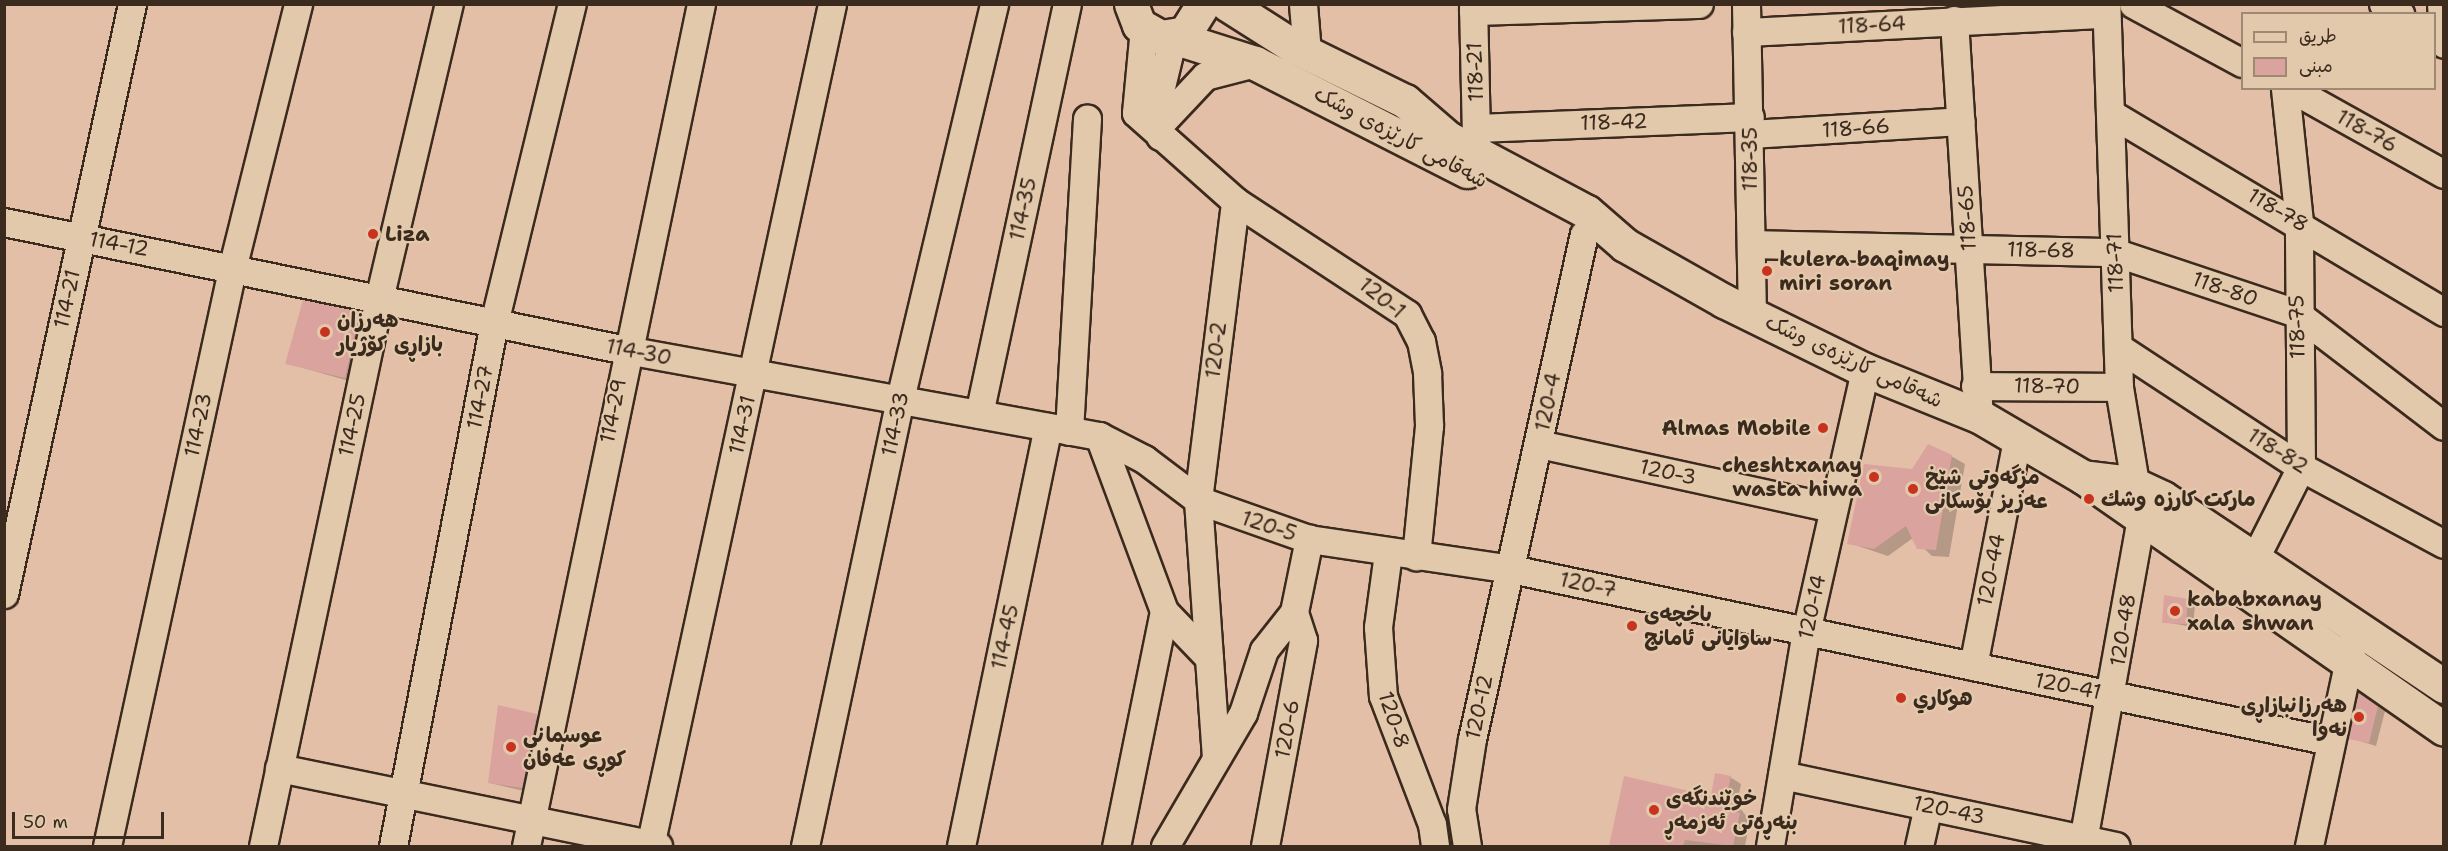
<!DOCTYPE html>
<html>
<head>
<meta charset="utf-8">
<style>
  body { margin:0 }
  #map { position:relative; width:2448px; height:851px; overflow:hidden; background:#e3bfa8; font-family:"Shantell Sans","Playpen Sans Arabic",sans-serif }
  div>[style] { position:absolute }
  .shadow>* { inset:0; background:#0003 }
  .building>* { inset:0; background:#dba39d }
  .roads { filter:drop-shadow(2px 0 #3b2a1e) drop-shadow(-2px 0 #3b2a1e) drop-shadow(0 2px #3b2a1e) drop-shadow(0 -2px #3b2a1e) }
  .minor>* { height:27px; margin:-13.5px; padding:0 13.5px; transform-origin:13.5px; border-radius:13.5px; background:#e3c9ab }
  .major>* { height:33px; margin:-16.5px; padding:0 16.5px; transform-origin:16.5px; border-radius:16.5px; background:#e3c9ab }
  .dots>* { width:16px; height:16px; translate:-50% -50%; box-sizing:border-box; border:3px solid #e3c9ab; border-radius:50% }
  span { translate:-50% -50%; white-space:nowrap; text-align:center; line-height:1.15; -webkit-text-stroke:4.5px #e3c9ab; paint-order:stroke }
  .street-label { font-size:21px; color:#3b2a1e }
  .poi-label { font-size:21px; color:#3b2a1e; font-weight:700 }
  .left { translate:0 -50%; text-align:left }
  .right { translate:-100% -50%; text-align:right }
  .frame { position:absolute; inset:0; border:6px solid #3b2a1e; pointer-events:none }
  .legend { position:absolute; left:2241px; top:12px; width:195px; height:78px; box-sizing:border-box; background:#e3c9ab; border:2px solid #a08973; margin:0; padding:8px 10px; list-style:none; font-size:18px; color:#3b2a1e }
  .legend li { display:flex; align-items:center; gap:12px; height:30px }
  .legend b { width:30px; border:2px solid #a08973 }
  .scale { position:absolute; left:12px; top:812px; width:152px; height:27px; box-sizing:border-box; border:3px solid #3b2a1e; border-top:0; padding-left:8px; font-size:18px; line-height:21px; white-space:nowrap; color:#3b2a1e; -webkit-text-stroke:4px #e3c9ab; paint-order:stroke }
</style>
</head>
<body>
<div id="map">
  <div class="shadow">
    <div style="clip-path:polygon(304px 301px,371px 319px,356px 383px,286px 363px)"></div>
    <div style="clip-path:polygon(1951px 456px,1965px 464px,1949px 557px,1932px 556px,1913px 538px,1888px 556px,1849px 543px,1913px 471px)"></div>
    <div style="clip-path:polygon(2188px 601px,2195px 605px,2193px 627px,2164px 622px)"></div>
    <div style="clip-path:polygon(2365px 698px,2385px 711px,2376px 746px,2350px 738px)"></div>
    <div style="clip-path:polygon(499px 707px,548px 721px,533px 793px,490px 783px)"></div>
    <div style="clip-path:polygon(1730px 777px,1741px 784px,1737px 804px,1750px 821px,1745px 846px,1611px 846px,1625px 778px,1712px 798px)"></div>
  </div>
  <div class="building">
    <div style="clip-path:polygon(303px 300px,360px 311px,345px 378px,285px 364px)"></div>
    <div style="clip-path:polygon(1928px 444px,1952px 455px,1936px 550px,1917px 549px,1906px 526px,1874px 549px,1847px 544px,1864px 464px,1912px 469px)"></div>
    <div style="clip-path:polygon(2164px 595px,2188px 599px,2186px 624px,2162px 623px)"></div>
    <div style="clip-path:polygon(2358px 692px,2378px 706px,2369px 743px,2348px 739px)"></div>
    <div style="clip-path:polygon(498px 705px,537px 714px,522px 788px,488px 783px)"></div>
    <div style="clip-path:polygon(1715px 773px,1731px 776px,1726px 800px,1736px 802px,1734px 812px,1740px 813px,1733px 846px,1685px 840px,1683px 846px,1609px 846px,1624px 776px,1711px 796px)"></div>
  </div>
  <div class="roads">
    <div class="minor">
      <div style="left:1303px;top:4px;width:49px;rotate:85.3deg"></div>
      <div style="left:1473px;top:4px;width:136px;rotate:88.7deg"></div>
      <div style="left:1746px;top:4px;width:309px;rotate:88.9deg"></div>
      <div style="left:2133px;top:4px;width:124px;rotate:28.4deg"></div>
      <div style="left:2383px;top:4px;width:20px;rotate:30deg"></div>
      <div style="left:2441px;top:4px;width:40px;rotate:85.7deg"></div>
      <div style="left:1473px;top:11px;width:226px;rotate:-1.8deg"></div>
      <div style="left:1954px;top:20px;width:397px;rotate:86.4deg"></div>
      <div style="left:1144px;top:28px;width:85px;rotate:95.4deg"></div>
      <div style="left:1136px;top:113px;width:132px;rotate:41.6deg"></div>
      <div style="left:1235px;top:201px;width:206px;rotate:33.3deg"></div>
      <div style="left:1407px;top:314px;width:30px;rotate:63deg"></div>
      <div style="left:1421px;top:341px;width:33px;rotate:79deg"></div>
      <div style="left:1427px;top:373px;width:53px;rotate:87.8deg"></div>
      <div style="left:1429px;top:426px;width:131px;rotate:95.7deg"></div>
      <div style="left:1746px;top:32px;width:360px;rotate:-2.9deg"></div>
      <div style="left:2290px;top:88px;width:176px;rotate:29.2deg"></div>
      <div style="left:2110px;top:113px;width:389px;rotate:30.8deg"></div>
      <div style="left:1157px;top:127px;width:70px;rotate:-46.7deg"></div>
      <div style="left:1205px;top:76px;width:52px;rotate:-14.6deg"></div>
      <div style="left:1477px;top:128px;width:273px;rotate:-2.3deg"></div>
      <div style="left:1750px;top:134px;width:211px;rotate:-3.5deg"></div>
      <div style="left:1160px;top:136px;width:21px;rotate:-107deg"></div>
      <div style="left:1154px;top:116px;width:81px;rotate:-76.5deg"></div>
      <div style="left:4px;top:222px;width:635px;rotate:11.63deg"></div>
      <div style="left:626px;top:350px;width:481px;rotate:10.3deg"></div>
      <div style="left:1099px;top:436px;width:51px;rotate:27.1deg"></div>
      <div style="left:1144px;top:459px;width:68px;rotate:37.2deg"></div>
      <div style="left:1198px;top:500px;width:118px;rotate:19.4deg"></div>
      <div style="left:1309px;top:539px;width:204px;rotate:8.4deg"></div>
      <div style="left:1511px;top:569px;width:837px;rotate:11.86deg"></div>
      <div style="left:1751px;top:244px;width:363px;rotate:1.3deg"></div>
      <div style="left:2114px;top:252px;width:192px;rotate:18.5deg"></div>
      <div style="left:2296px;top:313px;width:186px;rotate:37.4deg"></div>
      <div style="left:2118px;top:347px;width:219px;rotate:33.3deg"></div>
      <div style="left:2301px;top:467px;width:162px;rotate:28.3deg"></div>
      <div style="left:1975px;top:386px;width:144px;rotate:0.4deg"></div>
      <div style="left:979px;top:414px;width:419px;rotate:-77.9deg"></div>
      <div style="left:1069px;top:431px;width:313px;rotate:-86.7deg"></div>
      <div style="left:1099px;top:436px;width:187px;rotate:69.6deg"></div>
      <div style="left:1164px;top:611px;width:240px;rotate:101.5deg"></div>
      <div style="left:1539px;top:444px;width:301px;rotate:12.3deg"></div>
      <div style="left:1388px;top:553px;width:75px;rotate:97.7deg"></div>
      <div style="left:1378px;top:627px;width:69px;rotate:85.9deg"></div>
      <div style="left:1383px;top:696px;width:137px;rotate:69.1deg"></div>
      <div style="left:1432px;top:824px;width:22px;rotate:82deg"></div>
      <div style="left:2256px;top:556px;width:100px;rotate:-63.2deg"></div>
      <div style="left:2301px;top:467px;width:245px;rotate:-90.5deg"></div>
      <div style="left:2299px;top:222px;width:135px;rotate:-96deg"></div>
      <div style="left:4px;top:594px;width:604px;rotate:-77.76deg"></div>
      <div style="left:1164px;top:611px;width:65px;rotate:46.2deg"></div>
      <div style="left:1973px;top:666px;width:231px;rotate:-79deg"></div>
      <div style="left:1216px;top:758px;width:259px;rotate:-94deg"></div>
      <div style="left:1198px;top:500px;width:301px;rotate:-82.9deg"></div>
      <div style="left:279px;top:768px;width:387px;rotate:11.6deg"></div>
      <div style="left:1782px;top:775px;width:341px;rotate:12deg"></div>
      <div style="left:107px;top:846px;width:595px;rotate:-77.76deg"></div>
      <div style="left:233px;top:265px;width:269px;rotate:-76deg"></div>
      <div style="left:263px;top:846px;width:559px;rotate:-78.03deg"></div>
      <div style="left:379px;top:299px;width:303px;rotate:-76.7deg"></div>
      <div style="left:393px;top:846px;width:533px;rotate:-79.07deg"></div>
      <div style="left:494px;top:323px;width:328px;rotate:-76.3deg"></div>
      <div style="left:526px;top:846px;width:860px;rotate:-78.26deg"></div>
      <div style="left:650px;top:846px;width:861px;rotate:-77.8deg"></div>
      <div style="left:805px;top:846px;width:457px;rotate:-78deg"></div>
      <div style="left:900px;top:399px;width:406px;rotate:-76.6deg"></div>
      <div style="left:961px;top:846px;width:428px;rotate:-78.3deg"></div>
      <div style="left:1165px;top:846px;width:154px;rotate:-59.6deg"></div>
      <div style="left:1243px;top:713px;width:66px;rotate:-71.6deg"></div>
      <div style="left:1264px;top:650px;width:48px;rotate:-51.7deg"></div>
      <div style="left:1294px;top:612px;width:75px;rotate:-78.4deg"></div>
      <div style="left:1265px;top:846px;width:209px;rotate:-79.5deg"></div>
      <div style="left:1303px;top:640px;width:29px;rotate:-108deg"></div>
      <div style="left:1467px;top:846px;width:37px;rotate:-99deg"></div>
      <div style="left:1461px;top:809px;width:71px;rotate:-81.1deg"></div>
      <div style="left:1472px;top:739px;width:517px;rotate:-77.5deg"></div>
      <div style="left:1770px;top:846px;width:217px;rotate:-80.5deg"></div>
      <div style="left:1806px;top:632px;width:269px;rotate:-77.3deg"></div>
      <div style="left:1919px;top:846px;width:41px;rotate:-77.3deg"></div>
      <div style="left:2082px;top:846px;width:332px;rotate:-79.8deg"></div>
      <div style="left:2141px;top:519px;width:134px;rotate:-99.5deg"></div>
      <div style="left:2119px;top:387px;width:383px;rotate:-91.9deg"></div>
      <div style="left:2309px;top:846px;width:225px;rotate:-77.9deg"></div>
    </div>
    <div class="major">
      <div style="left:1131px;top:4px;width:22px;rotate:69deg"></div>
      <div style="left:1139px;top:25px;width:25px;rotate:29deg"></div>
      <div style="left:1161px;top:37px;width:24px;rotate:-9deg"></div>
      <div style="left:1185px;top:33px;width:34px;rotate:-58deg"></div>
      <div style="left:1227px;top:4px;width:78px;rotate:32.5deg"></div>
      <div style="left:1293px;top:46px;width:125px;rotate:26.2deg"></div>
      <div style="left:1405px;top:101px;width:57px;rotate:40.7deg"></div>
      <div style="left:1448px;top:138px;width:157px;rotate:28deg"></div>
      <div style="left:1587px;top:212px;width:50px;rotate:41deg"></div>
      <div style="left:1625px;top:245px;width:114px;rotate:29.5deg"></div>
      <div style="left:1724px;top:301px;width:157px;rotate:26.1deg"></div>
      <div style="left:1865px;top:370px;width:123px;rotate:22deg"></div>
      <div style="left:1979px;top:416px;width:121px;rotate:30.4deg"></div>
      <div style="left:2083px;top:477px;width:440px;rotate:34.9deg"></div>
      <div style="left:1173px;top:37px;width:86px;rotate:17.6deg"></div>
      <div style="left:1255px;top:63px;width:238px;rotate:27deg"></div>
      <div style="left:2083px;top:477px;width:48px;rotate:7.1deg"></div>
      <div style="left:2131px;top:483px;width:35px;rotate:25deg"></div>
      <div style="left:2163px;top:498px;width:338px;rotate:33.8deg"></div>
    </div>
  </div>
  <div class="dots">
    <div style="left:373px;top:234px;background:#c8321e"></div>
    <div style="left:1767px;top:271px;background:#c8321e"></div>
    <div style="left:325px;top:332px;background:#c8321e"></div>
    <div style="left:1823px;top:428px;background:#c8321e"></div>
    <div style="left:1874px;top:477px;background:#c8321e"></div>
    <div style="left:1913px;top:489px;background:#c8321e"></div>
    <div style="left:2089px;top:499px;background:#c8321e"></div>
    <div style="left:2175px;top:611px;background:#c8321e"></div>
    <div style="left:1632px;top:626px;background:#c8321e"></div>
    <div style="left:1901px;top:698px;background:#c8321e"></div>
    <div style="left:2359px;top:717px;background:#c8321e"></div>
    <div style="left:511px;top:747px;background:#c8321e"></div>
    <div style="left:1654px;top:810px;background:#c8321e"></div>
  </div>
  <div class="street-label">
    <span style="left:1872px;top:25px;rotate:-3deg">118-64</span>
    <span style="left:1475px;top:72px;rotate:-92deg">118-21</span>
    <span style="left:1614px;top:122px;rotate:-2deg">118-42</span>
    <span style="left:1856px;top:128px;rotate:-4deg">118-66</span>
    <span style="left:2367px;top:131px;rotate:29deg">118-76</span>
    <span style="left:1401px;top:137px;rotate:28deg">شەقامی کارێزەی وشک</span>
    <span style="left:1750px;top:159px;rotate:-90deg">118-35</span>
    <span style="left:1023px;top:209px;rotate:-78deg">114-35</span>
    <span style="left:2278px;top:210px;rotate:30deg">118-78</span>
    <span style="left:1967px;top:218px;rotate:-93deg">118-65</span>
    <span style="left:119px;top:244px;rotate:10deg">114-12</span>
    <span style="left:2041px;top:250px;rotate:1deg">118-68</span>
    <span style="left:2115px;top:263px;rotate:-92deg">118-71</span>
    <span style="left:2225px;top:289px;rotate:19deg">118-80</span>
    <span style="left:1382px;top:298px;rotate:39deg">120-1</span>
    <span style="left:67px;top:299px;rotate:-78deg">114-21</span>
    <span style="left:2297px;top:327px;rotate:-91deg">118-75</span>
    <span style="left:1216px;top:350px;rotate:-83deg">120-2</span>
    <span style="left:639px;top:352px;rotate:11deg">114-30</span>
    <span style="left:1854px;top:361px;rotate:25deg">شەقامی کارێزەی وشک</span>
    <span style="left:2047px;top:386px;rotate:1deg">118-70</span>
    <span style="left:480px;top:397px;rotate:-79deg">114-27</span>
    <span style="left:1548px;top:402px;rotate:-78deg">120-4</span>
    <span style="left:613px;top:411px;rotate:-79deg">114-29</span>
    <span style="left:895px;top:424px;rotate:-78deg">114-33</span>
    <span style="left:198px;top:425px;rotate:-78deg">114-23</span>
    <span style="left:352px;top:425px;rotate:-78deg">114-25</span>
    <span style="left:742px;top:425px;rotate:-78deg">114-31</span>
    <span style="left:2278px;top:451px;rotate:32deg">118-82</span>
    <span style="left:1668px;top:472px;rotate:12deg">120-3</span>
    <span style="left:1269px;top:526px;rotate:18deg">120-5</span>
    <span style="left:1991px;top:570px;rotate:-79deg">120-44</span>
    <span style="left:1588px;top:585px;rotate:12deg">120-7</span>
    <span style="left:1812px;top:607px;rotate:-78deg">120-14</span>
    <span style="left:2123px;top:630px;rotate:-81deg">120-48</span>
    <span style="left:1005px;top:637px;rotate:-78deg">114-45</span>
    <span style="left:2068px;top:686px;rotate:11deg">120-41</span>
    <span style="left:1479px;top:707px;rotate:-78deg">120-12</span>
    <span style="left:1394px;top:720px;rotate:72deg">120-8</span>
    <span style="left:1287px;top:729px;rotate:-80deg">120-6</span>
    <span style="left:1949px;top:810px;rotate:12deg">120-43</span>
  </div>
  <div class="poi-label">
    <span class="left" style="left:385px;top:234px">Liza</span>
    <span class="left" style="left:1779px;top:271px">kulera baqimay<br>miri soran</span>
    <span class="left" style="left:337px;top:332px">ھەرزان<br>بازاڕی کۆژیار</span>
    <span class="right" style="left:1811px;top:428px">Almas Mobile</span>
    <span class="right" style="left:1862px;top:477px">cheshtxanay<br>wasta hiwa</span>
    <span class="left" style="left:1925px;top:489px">مزگەوتی شێخ<br>عەزیز بۆسکانی</span>
    <span class="left" style="left:2101px;top:499px">ماركت كارزه وشك</span>
    <span class="left" style="left:2187px;top:611px">kababxanay<br>xala shwan</span>
    <span class="left" style="left:1644px;top:626px">باخچەی<br>ساوایانی ئامانج</span>
    <span class="left" style="left:1913px;top:698px">هوكاري</span>
    <span class="right" style="left:2347px;top:717px">هەرزانبازاڕی<br>نەوا</span>
    <span class="left" style="left:523px;top:747px">عوسمانی<br>کوڕی عەفان</span>
    <span class="left" style="left:1666px;top:810px">خوێندنگەی<br>بنەڕەتی ئەزمەڕ</span>
  </div>
  <div class="frame"></div>
  <ul class="legend">
  <li><b style="height:8px;background:#e3c9ab"></b>طريق</li>
  <li><b style="height:16px;background:#dba39d"></b>مبنى</li>
  </ul>
  <div class="scale">50 m</div>
</div>
</body>
</html>
